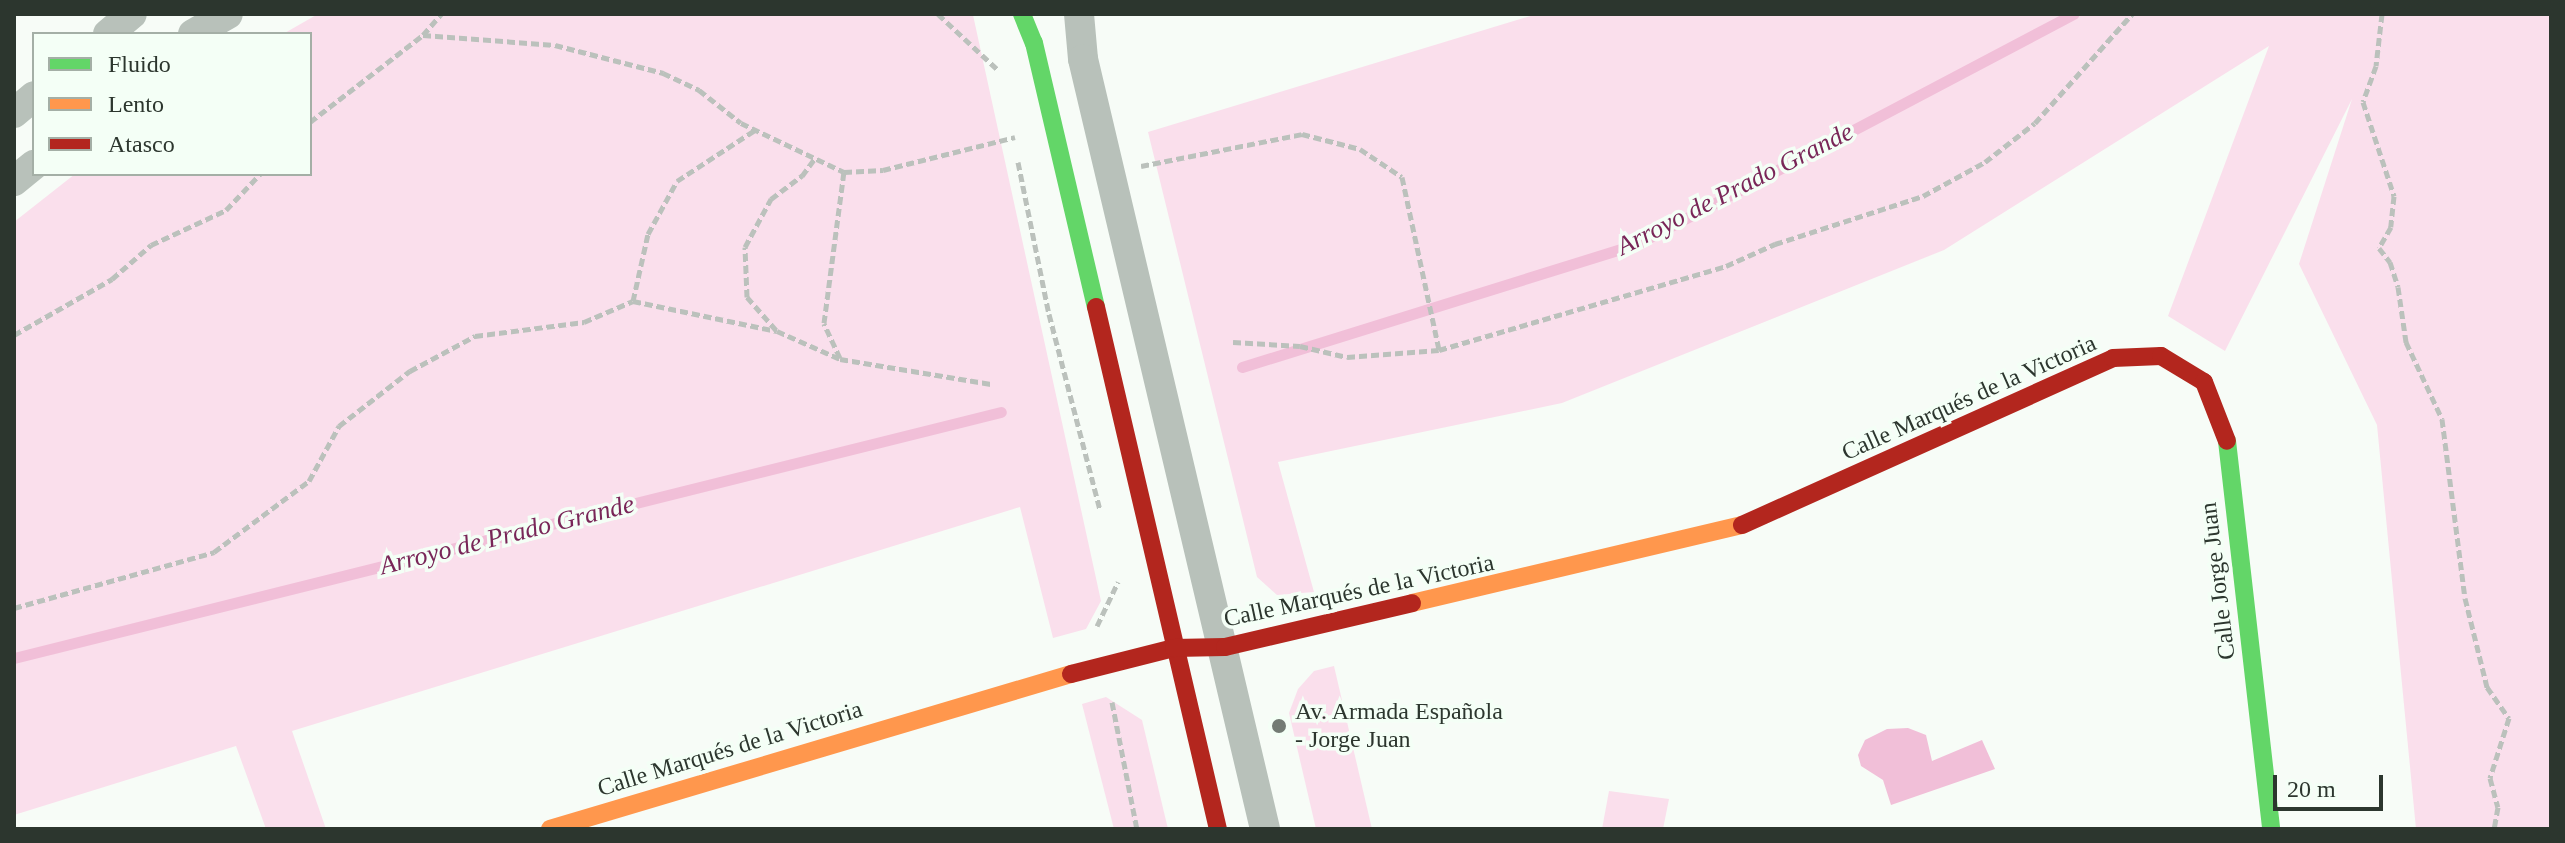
<!DOCTYPE html>
<html>
<head>
<meta charset="utf-8">
<style>
  body { margin:0 }
  #map { position:relative; width:2565px; height:843px; overflow:hidden; background:#f7fcf7; font-family:Georgia,serif }
  div>[style] { position:absolute }
  .green>* { inset:0; background:#fadfec }
  .water>* { inset:0; background:#f1bfd8 }
  .stream>* { height:11px; margin:-5.5px; padding:0 5.5px; transform-origin:5.5px; border-radius:5.5px; background:#f1bfd8 }
  .path>* { height:5px; margin-top:-2.5px; transform-origin:0; background:repeating-linear-gradient(90deg,#bbc1bc 0 8px,transparent 0 12px) }
  .street>* { height:30px; margin:-15px; padding:0 15px; transform-origin:15px; border-radius:15px; background:#b8c1ba }
  .fast>* { height:18px; margin:-9px; padding:0 9px; transform-origin:9px; border-radius:9px; background:#63d668 }
  .slow>* { height:18px; margin:-9px; padding:0 9px; transform-origin:9px; border-radius:9px; background:#ff974d }
  .jam>* { height:18px; margin:-9px; padding:0 9px; transform-origin:9px; border-radius:9px; background:#b3261e }
  .dots>* { width:22px; height:22px; translate:-50% -50%; box-sizing:border-box; border:4px solid #f4fff6; border-radius:50% }
  span { translate:-50% -50%; white-space:nowrap; text-align:center; line-height:1.15; -webkit-text-stroke:7px #f4fff6; paint-order:stroke }
  .street-label { font-size:24px; color:#2c362e }
  .poi-label { font-size:24px; color:#2c362e }
  .left { translate:0 -50%; text-align:left }
  .water-label { font-size:26px; color:#792658; font-style:italic }
  .frame { position:absolute; inset:0; border:16px solid #2c362e; pointer-events:none }
  .legend { position:absolute; left:32px; top:32px; width:280px; height:144px; box-sizing:border-box; background:#f4fff6; border:2px solid #a4afa6; margin:0; padding:10px 14px; list-style:none; font-size:24px; color:#2c362e }
  .legend li { display:flex; align-items:center; gap:16px; height:40px }
  .legend b { width:40px; border:2px solid #a4afa6 }
  .scale { position:absolute; left:2273px; top:775px; width:110px; height:36px; box-sizing:border-box; border:4px solid #2c362e; border-top:0; padding-left:10px; font-size:24px; line-height:28px; white-space:nowrap; color:#2c362e; -webkit-text-stroke:6px #f4fff6; paint-order:stroke }
</style>
</head>
<body>
<div id="map">
  <div class="green">
    <div style="clip-path:polygon(318px 14px,973px 15px,1101px 601px,1086px 629px,1053px 638px,1020px 507px,292px 731px,326px 829px,266px 829px,236px 746px,14px 815px,14px 222px,75px 174px,310px 174px,310px 34px,283px 34px)"></div>
    <div style="clip-path:polygon(1537px 14px,2551px 14px,2551px 829px,2416px 829px,2377px 425px,2299px 264px,2352px 99px,2225px 351px,2168px 316px,2269px 46px,1944px 250px,1562px 403px,1278px 462px,1314px 592px,1277px 595px,1257px 577px,1148px 132px)"></div>
    <div style="clip-path:polygon(1334px 666px,1372px 829px,1316px 829px,1289px 713px,1298px 689px,1314px 671px)"></div>
    <div style="clip-path:polygon(1106px 697px,1142px 720px,1168px 829px,1114px 829px,1082px 704px)"></div>
    <div style="clip-path:polygon(1609px 791px,1669px 799px,1663px 829px,1602px 829px)"></div>
  </div>
  <div class="water">
    <div style="clip-path:polygon(1908px 728px,1926px 735px,1932px 761px,1982px 740px,1995px 769px,1891px 805px,1883px 780px,1861px 766px,1858px 755px,1865px 740px,1887px 729px)"></div>
  </div>
  <div class="stream">
    <div style="left:1242px;top:367px;width:416px;rotate:-17.3deg"></div>
    <div style="left:1639px;top:243px;width:491px;rotate:-27.8deg"></div>
    <div style="left:14px;top:658px;width:1017px;rotate:-14deg"></div>
  </div>
  <div class="path">
    <div style="left:938px;top:14px;width:82px;rotate:43deg"></div>
    <div style="left:2382px;top:14px;width:52px;rotate:96.6deg"></div>
    <div style="left:2376px;top:66px;width:38px;rotate:110deg"></div>
    <div style="left:2363px;top:102px;width:99px;rotate:71.7deg"></div>
    <div style="left:2394px;top:196px;width:31px;rotate:96deg"></div>
    <div style="left:2391px;top:227px;width:24px;rotate:120deg"></div>
    <div style="left:2379px;top:248px;width:18px;rotate:52deg"></div>
    <div style="left:2390px;top:262px;width:26px;rotate:72deg"></div>
    <div style="left:2398px;top:287px;width:56px;rotate:81.7deg"></div>
    <div style="left:2406px;top:342px;width:85px;rotate:64.9deg"></div>
    <div style="left:2442px;top:419px;width:180px;rotate:82.7deg"></div>
    <div style="left:2465px;top:598px;width:92px;rotate:76.1deg"></div>
    <div style="left:2487px;top:687px;width:38px;rotate:55deg"></div>
    <div style="left:2509px;top:718px;width:63px;rotate:107.6deg"></div>
    <div style="left:2490px;top:778px;width:30px;rotate:75deg"></div>
    <div style="left:2498px;top:807px;width:22px;rotate:100deg"></div>
    <div style="left:423px;top:35px;width:132px;rotate:4.3deg"></div>
    <div style="left:555px;top:45px;width:112px;rotate:14.5deg"></div>
    <div style="left:663px;top:73px;width:40px;rotate:25deg"></div>
    <div style="left:699px;top:90px;width:53px;rotate:38.2deg"></div>
    <div style="left:741px;top:123px;width:114px;rotate:25.4deg"></div>
    <div style="left:844px;top:172px;width:39px;rotate:-3deg"></div>
    <div style="left:883px;top:170px;width:136px;rotate:-14deg"></div>
    <div style="left:310px;top:122px;width:143px;rotate:-37.6deg"></div>
    <div style="left:423px;top:35px;width:28px;rotate:-49deg"></div>
    <div style="left:1018px;top:162px;width:155px;rotate:78.5deg"></div>
    <div style="left:1049px;top:314px;width:203px;rotate:75.4deg"></div>
    <div style="left:1141px;top:166px;width:164px;rotate:-11.2deg"></div>
    <div style="left:1302px;top:134px;width:60px;rotate:14.5deg"></div>
    <div style="left:1360px;top:149px;width:50px;rotate:33.7deg"></div>
    <div style="left:1402px;top:177px;width:177px;rotate:77.9deg"></div>
    <div style="left:633px;top:301px;width:69px;rotate:-77.4deg"></div>
    <div style="left:648px;top:234px;width:60px;rotate:-61.3deg"></div>
    <div style="left:677px;top:181px;width:93px;rotate:-33.2deg"></div>
    <div style="left:776px;top:330px;width:44px;rotate:-131.3deg"></div>
    <div style="left:747px;top:297px;width:50px;rotate:-92.3deg"></div>
    <div style="left:745px;top:247px;width:55px;rotate:-61.6deg"></div>
    <div style="left:771px;top:199px;width:39px;rotate:-37deg"></div>
    <div style="left:802px;top:176px;width:22px;rotate:-54deg"></div>
    <div style="left:14px;top:335px;width:113px;rotate:-29.7deg"></div>
    <div style="left:112px;top:279px;width:52px;rotate:-41.1deg"></div>
    <div style="left:151px;top:245px;width:83px;rotate:-25deg"></div>
    <div style="left:226px;top:210px;width:50px;rotate:-46.6deg"></div>
    <div style="left:1233px;top:342px;width:67px;rotate:3.4deg"></div>
    <div style="left:1300px;top:346px;width:48px;rotate:13.2deg"></div>
    <div style="left:1347px;top:357px;width:92px;rotate:-4.4deg"></div>
    <div style="left:1439px;top:350px;width:299px;rotate:-16.3deg"></div>
    <div style="left:1726px;top:266px;width:54px;rotate:-24.2deg"></div>
    <div style="left:1775px;top:244px;width:156px;rotate:-18deg"></div>
    <div style="left:1923px;top:196px;width:71px;rotate:-28.7deg"></div>
    <div style="left:1985px;top:162px;width:63px;rotate:-38deg"></div>
    <div style="left:2035px;top:123px;width:146px;rotate:-48.3deg"></div>
    <div style="left:840px;top:358px;width:38px;rotate:-115deg"></div>
    <div style="left:824px;top:323px;width:152px;rotate:-82.5deg"></div>
    <div style="left:14px;top:608px;width:208px;rotate:-15.6deg"></div>
    <div style="left:214px;top:552px;width:119px;rotate:-36.8deg"></div>
    <div style="left:309px;top:481px;width:63px;rotate:-61.4deg"></div>
    <div style="left:339px;top:426px;width:90px;rotate:-37.8deg"></div>
    <div style="left:410px;top:371px;width:74px;rotate:-28.3deg"></div>
    <div style="left:475px;top:336px;width:110px;rotate:-7.3deg"></div>
    <div style="left:584px;top:322px;width:53px;rotate:-23.2deg"></div>
    <div style="left:633px;top:301px;width:147px;rotate:11.8deg"></div>
    <div style="left:777px;top:331px;width:69px;rotate:24deg"></div>
    <div style="left:840px;top:359px;width:153px;rotate:9.4deg"></div>
    <div style="left:1097px;top:626px;width:49px;rotate:-64.5deg"></div>
    <div style="left:1112px;top:702px;width:129px;rotate:78.9deg"></div>
  </div>
  <div class="street">
    <div style="left:1079px;top:14px;width:45px;rotate:84.9deg"></div>
    <div style="left:1083px;top:59px;width:791px;rotate:76.7deg"></div>
    <div style="left:108px;top:34px;width:31px;rotate:-40deg"></div>
    <div style="left:193px;top:34px;width:40px;rotate:-29.7deg"></div>
    <div style="left:14px;top:113px;width:26px;rotate:-40deg"></div>
    <div style="left:14px;top:181px;width:26px;rotate:-39deg"></div>
  </div>
  <div class="fast">
    <div style="left:1022px;top:14px;width:31px;rotate:68deg"></div>
    <div style="left:1034px;top:43px;width:271px;rotate:76.8deg"></div>
    <div style="left:2227px;top:441px;width:390px;rotate:83.5deg"></div>
  </div>
  <div class="slow">
    <div style="left:1412px;top:603px;width:339px;rotate:-13.3deg"></div>
    <div style="left:550px;top:829px;width:544px;rotate:-16.57deg"></div>
  </div>
  <div class="jam">
    <div style="left:1096px;top:307px;width:536px;rotate:76.85deg"></div>
    <div style="left:1742px;top:525px;width:407px;rotate:-24.2deg"></div>
    <div style="left:2113px;top:358px;width:48px;rotate:-2.4deg"></div>
    <div style="left:2161px;top:356px;width:50px;rotate:31.2deg"></div>
    <div style="left:2204px;top:382px;width:63px;rotate:68.7deg"></div>
    <div style="left:1071px;top:674px;width:106px;rotate:-14.2deg"></div>
    <div style="left:1174px;top:648px;width:51px;rotate:-1.1deg"></div>
    <div style="left:1225px;top:647px;width:192px;rotate:-13.2deg"></div>
  </div>
  <div class="dots">
    <div style="left:1279px;top:726px;background:#737b74"></div>
  </div>
  <div class="street-label">
    <span style="left:1969px;top:398px;rotate:-24deg">Calle Marqués de la Victoria</span>
    <span style="left:2218px;top:581px;rotate:-97deg">Calle Jorge Juan</span>
    <span style="left:1359px;top:591px;rotate:-12deg">Calle Marqués de la Victoria</span>
    <span style="left:730px;top:749px;rotate:-17deg">Calle Marqués de la Victoria</span>
  </div>
  <div class="poi-label">
    <span class="left" style="left:1295px;top:726px">Av. Armada Española<br>- Jorge Juan</span>
  </div>
  <div class="water-label">
    <span style="left:1735px;top:189px;rotate:-27deg">Arroyo de Prado Grande</span>
    <span style="left:507px;top:535px;rotate:-14deg">Arroyo de Prado Grande</span>
  </div>
  <div class="frame"></div>
  <ul class="legend">
  <li><b style="height:10px;background:#63d668"></b>Fluido</li>
  <li><b style="height:10px;background:#ff974d"></b>Lento</li>
  <li><b style="height:10px;background:#b3261e"></b>Atasco</li>
  </ul>
  <div class="scale">20 m</div>
</div>
</body>
</html>
